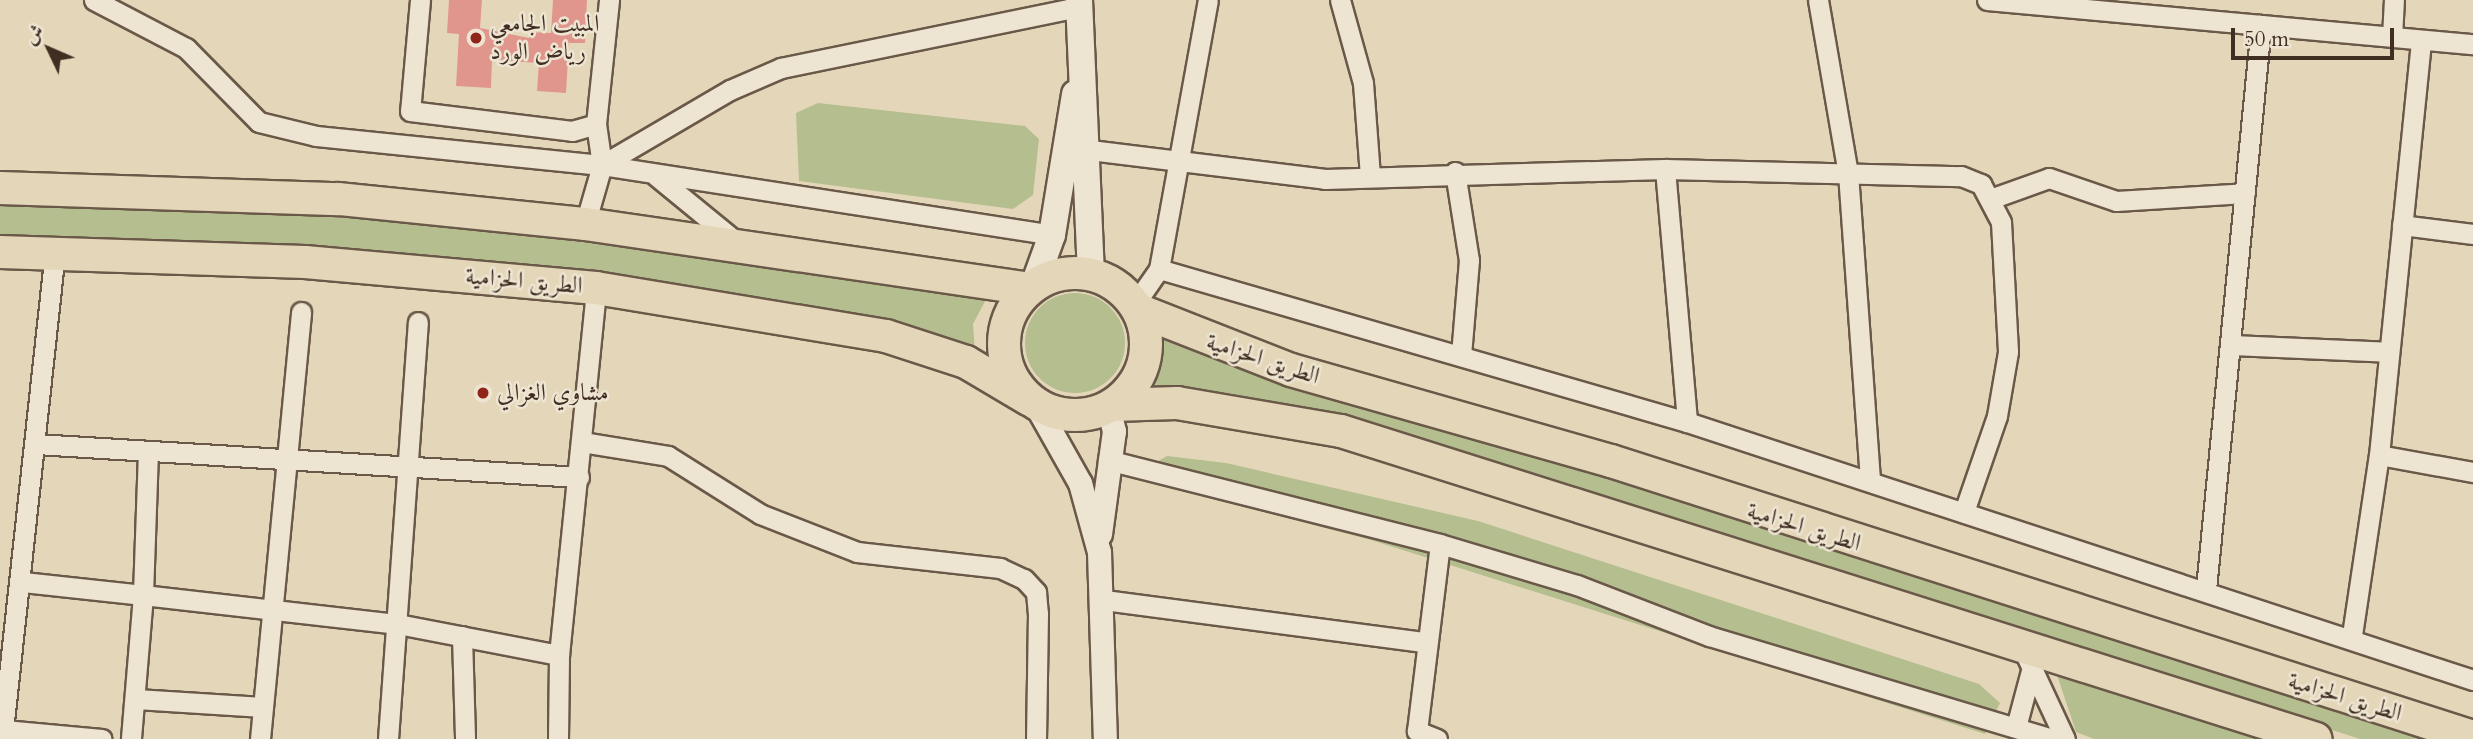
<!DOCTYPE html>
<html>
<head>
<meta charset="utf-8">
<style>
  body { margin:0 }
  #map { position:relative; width:2473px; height:739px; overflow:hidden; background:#e4d7b9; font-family:Cardo,Amiri,serif }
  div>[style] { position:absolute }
  .green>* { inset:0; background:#b5be8f }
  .round { border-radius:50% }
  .building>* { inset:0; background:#e1968d }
  .roads { filter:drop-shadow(2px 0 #6a5848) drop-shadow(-2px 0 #6a5848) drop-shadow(0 2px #6a5848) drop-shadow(0 -2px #6a5848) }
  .minor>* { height:19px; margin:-9.5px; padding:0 9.5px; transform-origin:9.5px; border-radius:9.5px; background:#ede5d2 }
  .tertiary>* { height:23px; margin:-11.5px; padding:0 11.5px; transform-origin:11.5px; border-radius:11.5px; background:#ede5d2 }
  .secondary>* { height:26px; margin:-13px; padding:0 13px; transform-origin:13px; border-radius:13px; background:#ede5d2 }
  .trunk>* { height:32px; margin:-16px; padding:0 16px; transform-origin:16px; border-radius:16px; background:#e4d7b9 }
  .trunk>.ring { margin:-16px; padding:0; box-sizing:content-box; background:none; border:32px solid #e4d7b9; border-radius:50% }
  .dots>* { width:19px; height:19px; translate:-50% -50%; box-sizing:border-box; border:4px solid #ede5d2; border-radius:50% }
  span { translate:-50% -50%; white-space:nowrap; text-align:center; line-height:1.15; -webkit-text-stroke:5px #ede5d2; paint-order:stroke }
  .poi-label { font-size:24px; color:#412e23 }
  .left { translate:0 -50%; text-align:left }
  .street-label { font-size:24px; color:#412e23 }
  .north { position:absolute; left:14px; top:14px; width:70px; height:70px; -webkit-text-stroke:5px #ede5d2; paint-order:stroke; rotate:314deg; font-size:19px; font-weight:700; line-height:28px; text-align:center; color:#412e23 }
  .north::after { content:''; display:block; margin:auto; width:24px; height:32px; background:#412e23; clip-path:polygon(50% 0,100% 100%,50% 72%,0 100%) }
  .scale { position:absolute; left:2231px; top:28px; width:163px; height:32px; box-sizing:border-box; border:4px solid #412e23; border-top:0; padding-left:9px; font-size:21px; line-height:24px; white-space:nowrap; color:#412e23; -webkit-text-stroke:5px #ede5d2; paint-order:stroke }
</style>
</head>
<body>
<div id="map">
  <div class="green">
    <div style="clip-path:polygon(818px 103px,1025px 126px,1039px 139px,1033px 195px,1013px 209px,799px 181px,796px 113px)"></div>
    <div style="clip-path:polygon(0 201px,408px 221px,990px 292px,973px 324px,975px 353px,934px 338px,0 240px)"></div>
    <div class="round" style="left:1025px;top:293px;width:100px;height:100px"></div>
    <div style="clip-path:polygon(1163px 336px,1232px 367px,1498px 443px,2425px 739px,2360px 739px,1493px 461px,1229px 393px,1155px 389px)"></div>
    <div style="clip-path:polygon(1167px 456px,1226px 463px,1478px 521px,1979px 684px,2000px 703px,1985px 734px,1371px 540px,1131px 477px)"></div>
    <div style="clip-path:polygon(2057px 675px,2259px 739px,2094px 739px,2076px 732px)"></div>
  </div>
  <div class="building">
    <div style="clip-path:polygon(449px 0,482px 0,480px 28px,529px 38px,530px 32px,551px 33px,553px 0,587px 0,585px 43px,569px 43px,566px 93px,537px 91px,539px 63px,492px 60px,491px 88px,456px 86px,459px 34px,447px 33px)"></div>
  </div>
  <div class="roads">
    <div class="minor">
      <div style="left:94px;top:0;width:104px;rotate:27.6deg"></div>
      <div style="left:186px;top:48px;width:104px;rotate:45.4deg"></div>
      <div style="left:259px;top:122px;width:59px;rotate:13.8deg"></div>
      <div style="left:316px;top:136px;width:287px;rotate:5.8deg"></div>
      <div style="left:602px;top:165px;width:455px;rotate:8.8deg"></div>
      <div style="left:420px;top:0;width:111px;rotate:95.1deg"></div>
      <div style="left:410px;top:111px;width:163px;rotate:7deg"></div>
      <div style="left:572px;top:131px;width:25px;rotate:-16deg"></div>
      <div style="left:1340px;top:0;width:86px;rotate:74.5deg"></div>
      <div style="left:1363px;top:83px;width:94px;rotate:85.7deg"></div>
      <div style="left:1818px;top:0;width:176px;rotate:80.2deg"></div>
      <div style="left:1848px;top:173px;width:308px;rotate:85.9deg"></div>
      <div style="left:1987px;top:0;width:488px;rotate:5.2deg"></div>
      <div style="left:2392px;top:37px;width:37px;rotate:-87deg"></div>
      <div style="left:1090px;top:150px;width:237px;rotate:7deg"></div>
      <div style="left:1325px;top:179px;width:340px;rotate:-1.7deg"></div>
      <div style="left:1665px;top:169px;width:296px;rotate:1.4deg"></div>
      <div style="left:1961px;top:176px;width:22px;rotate:22deg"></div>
      <div style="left:1981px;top:184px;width:43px;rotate:62.2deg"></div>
      <div style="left:2001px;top:222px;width:130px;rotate:86.9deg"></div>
      <div style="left:2008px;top:352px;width:65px;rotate:99.8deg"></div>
      <div style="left:1997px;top:416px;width:102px;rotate:109deg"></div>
      <div style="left:602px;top:165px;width:148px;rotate:-30.4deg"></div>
      <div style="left:730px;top:90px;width:56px;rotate:-23.3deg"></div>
      <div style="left:781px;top:68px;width:304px;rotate:-11.6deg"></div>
      <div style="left:1665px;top:169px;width:254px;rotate:85deg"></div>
      <div style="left:1455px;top:172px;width:89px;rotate:81deg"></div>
      <div style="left:1469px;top:260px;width:95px;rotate:94.8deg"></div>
      <div style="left:656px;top:176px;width:106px;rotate:39.3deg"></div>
      <div style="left:1993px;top:198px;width:59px;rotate:-19.7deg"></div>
      <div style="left:2049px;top:178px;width:71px;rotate:18.9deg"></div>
      <div style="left:2116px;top:201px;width:129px;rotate:-3.5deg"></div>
      <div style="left:585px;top:224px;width:61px;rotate:-73.9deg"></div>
      <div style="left:602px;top:165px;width:41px;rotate:-98.3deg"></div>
      <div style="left:596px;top:124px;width:125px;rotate:-84deg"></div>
      <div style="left:2402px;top:225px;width:72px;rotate:7.2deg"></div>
      <div style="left:1159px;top:269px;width:550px;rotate:16.16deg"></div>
      <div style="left:1687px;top:422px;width:827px;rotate:18.17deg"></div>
      <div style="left:1134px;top:305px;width:44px;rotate:-55.2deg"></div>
      <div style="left:1159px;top:269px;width:273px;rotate:-79.7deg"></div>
      <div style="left:2230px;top:345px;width:159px;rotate:2.5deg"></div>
      <div style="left:582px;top:442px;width:87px;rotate:9.2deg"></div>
      <div style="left:668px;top:456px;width:109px;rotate:32.2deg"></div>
      <div style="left:760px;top:514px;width:104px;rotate:21.4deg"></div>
      <div style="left:857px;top:552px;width:144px;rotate:6.4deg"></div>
      <div style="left:1000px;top:568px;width:26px;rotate:25deg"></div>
      <div style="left:1024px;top:579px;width:18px;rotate:47deg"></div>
      <div style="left:1036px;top:592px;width:21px;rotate:85deg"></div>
      <div style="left:1038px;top:613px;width:126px;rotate:90.9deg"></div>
      <div style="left:36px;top:444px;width:544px;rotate:3.48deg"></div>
      <div style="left:148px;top:451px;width:144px;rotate:92deg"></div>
      <div style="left:143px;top:595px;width:257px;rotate:6.5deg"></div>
      <div style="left:398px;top:624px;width:164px;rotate:10.9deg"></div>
      <div style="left:559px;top:655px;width:369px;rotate:-84.2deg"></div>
      <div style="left:2379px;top:455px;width:96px;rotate:10.3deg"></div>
      <div style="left:1108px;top:460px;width:342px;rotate:14.2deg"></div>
      <div style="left:1440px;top:544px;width:143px;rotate:16.7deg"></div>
      <div style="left:1577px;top:585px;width:142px;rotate:21.1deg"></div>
      <div style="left:1709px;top:636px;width:358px;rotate:16.7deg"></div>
      <div style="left:23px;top:582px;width:121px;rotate:6.2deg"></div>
      <div style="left:143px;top:595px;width:144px;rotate:94.8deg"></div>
      <div style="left:2206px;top:589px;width:567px;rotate:-84.43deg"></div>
      <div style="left:1104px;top:600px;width:322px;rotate:7.5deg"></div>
      <div style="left:2352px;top:635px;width:182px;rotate:-81.5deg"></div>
      <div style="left:2379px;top:455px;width:417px;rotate:-84.2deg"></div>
      <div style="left:462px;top:636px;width:103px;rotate:88.3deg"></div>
      <div style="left:2023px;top:649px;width:99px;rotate:65deg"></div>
      <div style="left:136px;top:699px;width:127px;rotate:3.6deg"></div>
      <div style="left:2016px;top:727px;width:62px;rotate:-75.1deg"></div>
      <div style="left:4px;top:730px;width:98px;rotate:5.2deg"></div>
      <div style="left:2px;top:739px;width:489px;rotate:-83.8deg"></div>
      <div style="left:260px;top:739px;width:429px;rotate:-84.5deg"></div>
      <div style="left:388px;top:739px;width:418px;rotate:-85.9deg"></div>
      <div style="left:558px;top:739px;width:84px;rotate:-89.3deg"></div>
      <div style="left:1437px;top:739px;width:22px;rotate:-158deg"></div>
      <div style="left:1417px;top:731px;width:188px;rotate:-83deg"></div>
    </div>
    <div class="tertiary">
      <div style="left:1036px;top:405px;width:90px;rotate:60.6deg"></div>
      <div style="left:1080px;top:483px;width:72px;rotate:74.6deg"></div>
      <div style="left:1099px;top:552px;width:187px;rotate:88.2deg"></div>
      <div style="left:1100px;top:534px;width:104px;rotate:-82.3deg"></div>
      <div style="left:1114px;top:431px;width:25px;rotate:-104deg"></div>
    </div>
    <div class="secondary">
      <div style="left:1079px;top:0;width:274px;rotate:87.5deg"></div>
      <div style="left:1034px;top:285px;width:53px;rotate:-70.2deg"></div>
      <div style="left:1052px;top:235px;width:143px;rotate:-80.7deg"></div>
    </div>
    <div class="trunk">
      <div style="left:0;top:188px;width:339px;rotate:1.9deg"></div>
      <div style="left:339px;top:199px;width:247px;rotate:5.8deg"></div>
      <div style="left:585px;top:224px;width:449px;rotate:8.3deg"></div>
      <div style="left:0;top:252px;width:305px;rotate:1.9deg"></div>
      <div style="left:305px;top:262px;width:292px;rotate:5.1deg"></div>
      <div style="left:596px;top:288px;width:294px;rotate:9.4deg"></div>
      <div style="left:886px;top:336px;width:84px;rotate:18deg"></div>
      <div style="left:966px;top:362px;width:74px;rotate:30.7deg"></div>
      <div class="ring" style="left:1004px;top:273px;width:110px;height:110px"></div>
      <div style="left:1138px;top:310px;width:164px;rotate:21.4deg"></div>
      <div style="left:1291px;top:370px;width:333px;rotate:15.9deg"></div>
      <div style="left:1611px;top:461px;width:905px;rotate:17.75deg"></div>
      <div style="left:1113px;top:405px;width:64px;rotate:-1.8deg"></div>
      <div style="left:1177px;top:403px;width:166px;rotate:9.7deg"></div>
      <div style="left:1341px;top:431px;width:1022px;rotate:17.53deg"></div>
    </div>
  </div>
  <div class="dots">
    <div style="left:476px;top:38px;background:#8f2418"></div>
    <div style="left:483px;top:393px;background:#8f2418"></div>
  </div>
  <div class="poi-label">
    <span class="left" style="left:490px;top:38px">المبيت الجامعي<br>رياض الورد</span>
    <span class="left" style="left:497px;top:393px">مشاوي الغزالي</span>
  </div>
  <div class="street-label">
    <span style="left:524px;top:281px;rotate:5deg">الطريق الحزامية</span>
    <span style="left:1263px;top:359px;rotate:18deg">الطريق الحزامية</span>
    <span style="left:1804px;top:527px;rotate:17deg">الطريق الحزامية</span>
    <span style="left:2345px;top:697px;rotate:17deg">الطريق الحزامية</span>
  </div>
  <div class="north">ش</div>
  <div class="scale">50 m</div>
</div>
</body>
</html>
